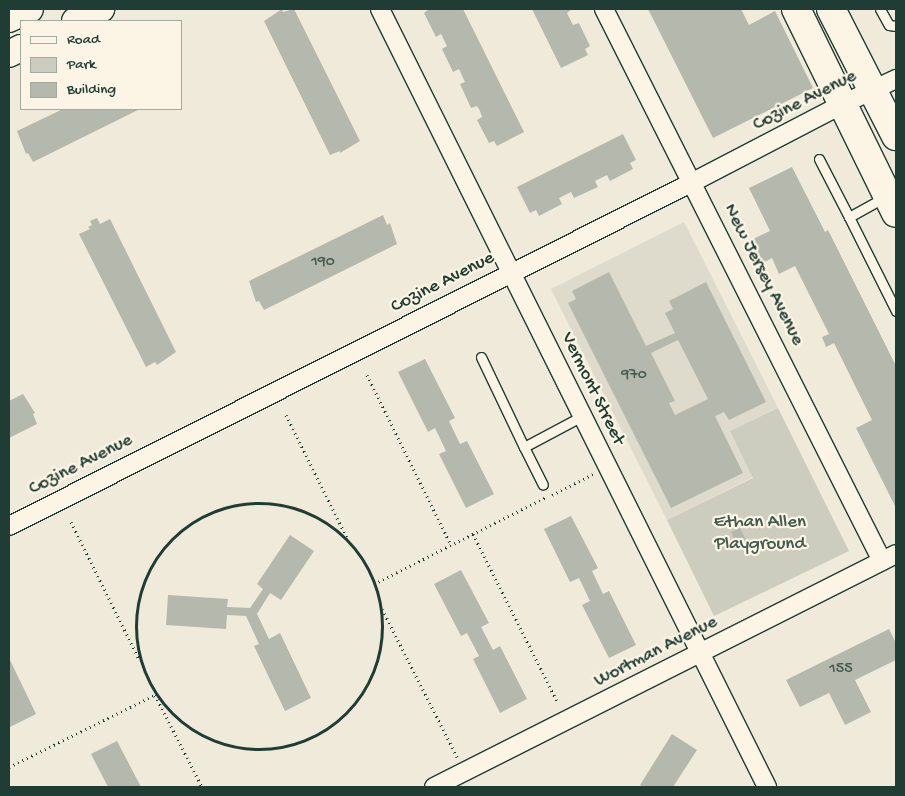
<!DOCTYPE html>
<html>
<head>
<meta charset="utf-8">
<style>
  body { margin:0 }
  #map { position:relative; width:905px; height:796px; overflow:hidden; background:#efeada; font-family:"Gochi Hand",sans-serif }
  div>[style] { position:absolute }
  .built>* { inset:0; background:#dedbcc }
  .green>* { inset:0; background:#cccdbf }
  .building>* { inset:0; background:#b5b9ad }
  .path>* { height:3px; margin-top:-1.5px; transform-origin:0; background:repeating-linear-gradient(90deg,#1f3d34 0 1px,transparent 0 5px) }
  .path>.ring { margin:-1.5px; padding:0; box-sizing:content-box; background:none; border:3px solid #1f3d34; border-radius:50% }
  .roads { filter:drop-shadow(1px 0 #1f3d34) drop-shadow(-1px 0 #1f3d34) drop-shadow(0 1px #1f3d34) drop-shadow(0 -1px #1f3d34) }
  .service>* { height:9px; margin:-4.5px; padding:0 4.5px; transform-origin:4.5px; border-radius:4.5px; background:#fcf5e5 }
  .minor>* { height:18px; margin:-9px; padding:0 9px; transform-origin:9px; border-radius:9px; background:#fcf5e5 }
  .secondary>* { height:26px; margin:-13px; padding:0 13px; transform-origin:13px; border-radius:13px; background:#fcf5e5 }
  .primary>* { height:28px; margin:-14px; padding:0 14px; transform-origin:14px; border-radius:14px; background:#fcf5e5 }
  span { translate:-50% -50%; white-space:nowrap; text-align:center; line-height:1.15; -webkit-text-stroke:4.5px #fcf5e5; paint-order:stroke }
  .number-label { font-size:16px; color:#445c52 }
  .number-label span { -webkit-text-stroke-width:0 }
  .street-label { font-size:19px; color:#1f3d34 }
  .park-label { font-size:19px; color:#425a50 }
  .frame { position:absolute; inset:0; border:10px solid #1f3d34; pointer-events:none }
  .legend { position:absolute; left:20px; top:20px; width:162px; height:90px; box-sizing:border-box; background:#fcf5e5; border:1px solid #a4ab9e; margin:0; padding:6px 9px; list-style:none; font-size:15px; color:#1f3d34 }
  .legend li { display:flex; align-items:center; gap:10px; height:25px }
  .legend b { width:25px; border:1px solid #a4ab9e }
</style>
</head>
<body>
<div id="map">
  <div class="built">
    <div style="clip-path:polygon(684px 222px,778px 408px,730px 431px,753px 477px,667px 520px,551px 289px)"></div>
  </div>
  <div class="green">
    <div style="clip-path:polygon(778px 408px,849px 551px,714px 616px,667px 520px,753px 478px,730px 431px)"></div>
  </div>
  <div class="building">
    <div style="clip-path:polygon(282px 9px,283px 12px,294px 9px,360px 141px,340px 153px,340px 151px,330px 155px,264px 21px)"></div>
    <div style="clip-path:polygon(429px 9px,463px 9px,524px 132px,497px 146px,494px 141px,489px 143px,477px 120px,482px 117px,480px 111px,477px 106px,471px 108px,460px 84px,465px 82px,459px 69px,453px 72px,442px 49px,447px 46px,441px 34px,436px 37px,424px 13px)"></div>
    <div style="clip-path:polygon(532px 9px,572px 9px,567px 13px,573px 25px,579px 23px,590px 46px,585px 49px,588px 55px,561px 68px)"></div>
    <div style="clip-path:polygon(648px 9px,741px 9px,749px 25px,775px 11px,813px 88px,713px 138px)"></div>
    <div style="clip-path:polygon(63px 109px,140px 109px,33px 162px,28px 153px,26px 154px,17px 131px)"></div>
    <div style="clip-path:polygon(623px 134px,636px 160px,630px 163px,633px 169px,610px 181px,607px 175px,595px 181px,598px 187px,574px 198px,571px 192px,559px 198px,562px 204px,539px 216px,536px 210px,530px 213px,517px 187px)"></div>
    <div style="clip-path:polygon(792px 167px,825px 232px,828px 230px,896px 366px,896px 508px,856px 428px,872px 420px,834px 343px,826px 347px,822px 337px,829px 334px,795px 266px,779px 274px,772px 258px,759px 265px,747px 242px,770px 231px,749px 188px)"></div>
    <div style="clip-path:polygon(383px 215px,387px 225px,390px 223px,397px 244px,264px 310px,259px 301px,256px 302px,249px 281px)"></div>
    <div style="clip-path:polygon(97px 218px,100px 224px,110px 219px,176px 352px,157px 365px,155px 362px,146px 367px,79px 234px,90px 229px,88px 227px,92px 225px,90px 221px)"></div>
    <div style="clip-path:polygon(evenodd,609px 272px,646px 346px,675px 333px,665px 313px,673px 309px,669px 301px,706px 282px,766px 402px,729px 420px,724px 412px,715px 416px,743px 473px,671px 508px,568px 303px,576px 299px,572px 291px,609px 272px,678px 340px,708px 399px,675px 415px,669px 403px,675px 401px,651px 353px,678px 340px)"></div>
    <div style="clip-path:polygon(425px 359px,455px 418px,449px 421px,460px 444px,467px 441px,494px 494px,466px 508px,439px 454px,446px 451px,435px 428px,428px 432px,398px 372px)"></div>
    <div style="clip-path:polygon(23px 394px,35px 413px,33px 414px,37px 424px,9px 438px,9px 401px)"></div>
    <div style="clip-path:polygon(571px 516px,598px 568px,592px 571px,603px 594px,609px 591px,636px 645px,609px 658px,582px 605px,590px 601px,579px 578px,570px 582px,544px 529px)"></div>
    <div style="clip-path:polygon(740px 528px,748px 544px,739px 549px,731px 532px)"></div>
    <div style="clip-path:polygon(290px 535px,314px 551px,281px 600px,270px 593px,257px 614px,269px 639px,280px 633px,311px 698px,285px 711px,254px 646px,259px 644px,246px 616px,227px 615px,226px 629px,166px 625px,168px 595px,228px 599px,227px 607px,250px 608px,263px 589px,257px 584px)"></div>
    <div style="clip-path:polygon(461px 570px,489px 623px,481px 627px,493px 650px,500px 646px,527px 699px,500px 713px,473px 659px,479px 656px,467px 633px,461px 636px,434px 584px)"></div>
    <div style="clip-path:polygon(889px 629px,896px 643px,896px 660px,855px 680px,871px 712px,845px 725px,829px 693px,800px 707px,786px 680px)"></div>
    <div style="clip-path:polygon(9px 658px,36px 714px,10px 727px,9px 725px)"></div>
    <div style="clip-path:polygon(672px 734px,697px 750px,673px 787px,643px 787px,640px 785px)"></div>
    <div style="clip-path:polygon(117px 741px,141px 787px,108px 787px,91px 754px)"></div>
  </div>
  <div class="path">
    <div style="left:367px;top:375px;width:190px;rotate:63.7deg"></div>
    <div style="left:286px;top:415px;width:137px;rotate:63.6deg"></div>
    <div style="left:552px;top:495px;width:46px;rotate:-27.1deg"></div>
    <div class="ring" style="left:136px;top:503px;width:243px;height:243px"></div>
    <div style="left:71px;top:522px;width:153px;rotate:63.6deg"></div>
    <div style="left:473px;top:534px;width:187px;rotate:63.3deg"></div>
    <div style="left:374px;top:584px;width:193px;rotate:-26.8deg"></div>
    <div style="left:382px;top:609px;width:166px;rotate:63.1deg"></div>
    <div style="left:9px;top:767px;width:163px;rotate:-26.3deg"></div>
    <div style="left:155px;top:695px;width:103px;rotate:62.9deg"></div>
  </div>
  <div class="roads">
    <div class="service">
      <div style="left:880px;top:9px;width:18px;rotate:61deg"></div>
      <div style="left:889px;top:25px;width:7px;rotate:8deg"></div>
      <div style="left:819px;top:159px;width:65px;rotate:62.7deg"></div>
      <div style="left:849px;top:217px;width:41px;rotate:-29.1deg"></div>
      <div style="left:849px;top:217px;width:105px;rotate:63.4deg"></div>
      <div style="left:481px;top:357px;width:100px;rotate:64.5deg"></div>
      <div style="left:524px;top:447px;width:66px;rotate:-28.1deg"></div>
      <div style="left:524px;top:447px;width:42px;rotate:63.4deg"></div>
    </div>
    <div class="minor">
      <div style="left:380px;top:9px;width:869px;rotate:63.55deg"></div>
      <div style="left:604px;top:9px;width:618px;rotate:63.27deg"></div>
      <div style="left:9px;top:526px;width:766px;rotate:-26.7deg"></div>
      <div style="left:693px;top:182px;width:169px;rotate:-27.5deg"></div>
      <div style="left:843px;top:104px;width:59px;rotate:-25.3deg"></div>
      <div style="left:434px;top:787px;width:517px;rotate:-26.76deg"></div>
    </div>
    <div class="secondary">
      <div style="left:9px;top:19px;width:23px;rotate:-25deg"></div>
      <div style="left:75px;top:21px;width:29px;rotate:-25deg"></div>
      <div style="left:9px;top:54px;width:13px;rotate:-27deg"></div>
    </div>
    <div class="primary">
      <div style="left:796px;top:9px;width:227px;rotate:63.9deg"></div>
      <div style="left:831px;top:9px;width:143px;rotate:62.9deg"></div>
    </div>
  </div>
  <div class="number-label">
    <span style="left:323px;top:263px">190</span>
    <span style="left:634px;top:376px">970</span>
    <span style="left:841px;top:670px">155</span>
  </div>
  <div class="street-label">
    <span style="left:805px;top:101px;rotate:-27deg">Cozine Avenue</span>
    <span style="left:763px;top:275px;rotate:63deg">New Jersey Avenue</span>
    <span style="left:443px;top:283px;rotate:-27deg">Cozine Avenue</span>
    <span style="left:592px;top:389px;rotate:64deg">Vermont Street</span>
    <span style="left:81px;top:465px;rotate:-27deg">Cozine Avenue</span>
    <span style="left:656px;top:652px;rotate:-27deg">Wortman Avenue</span>
  </div>
  <div class="park-label">
    <span style="left:760px;top:534px">Ethan Allen<br>Playground</span>
  </div>
  <div class="frame"></div>
  <ul class="legend">
  <li><b style="height:6px;background:#fcf5e5"></b>Road</li>
  <li><b style="height:14px;background:#cccdbf"></b>Park</li>
  <li><b style="height:14px;background:#b5b9ad"></b>Building</li>
  </ul>
</div>
</body>
</html>
